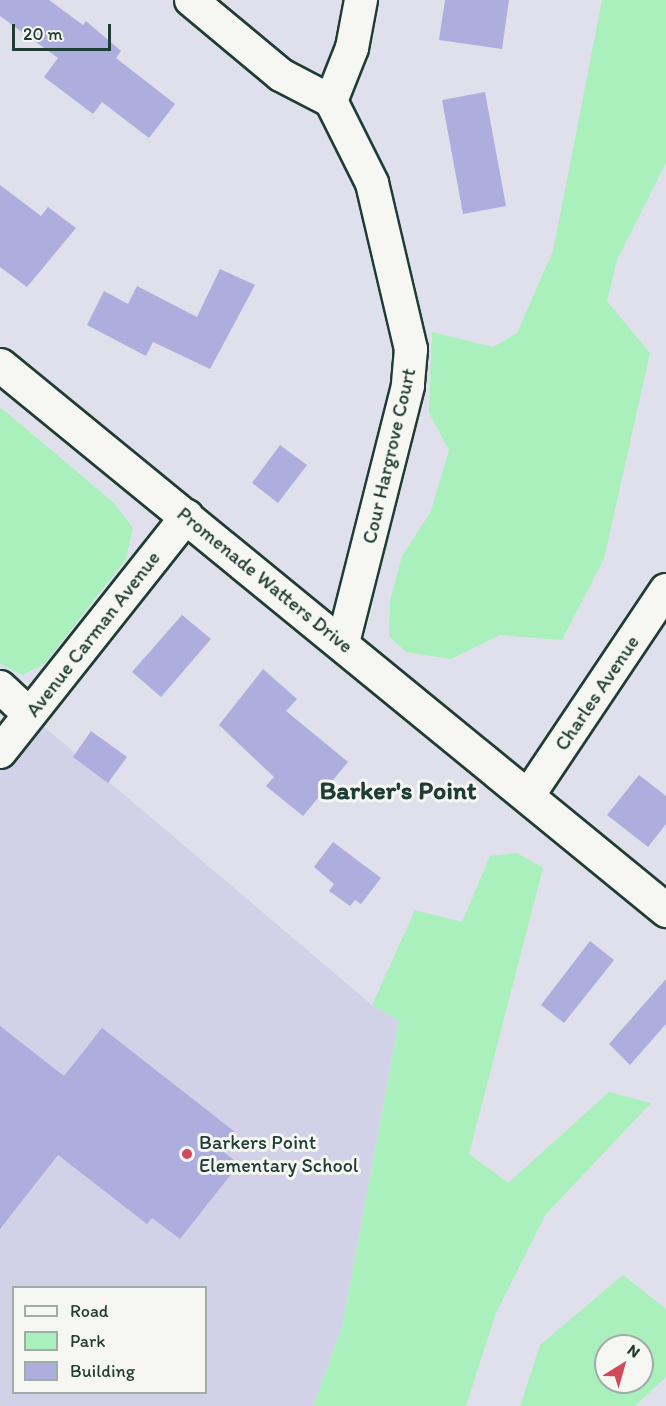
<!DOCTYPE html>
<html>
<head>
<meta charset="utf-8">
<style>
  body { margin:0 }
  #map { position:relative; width:666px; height:1406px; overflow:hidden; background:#e0e0ec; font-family:Itim,sans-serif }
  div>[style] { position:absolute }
  .built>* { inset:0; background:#d1d1e8 }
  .green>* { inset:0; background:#aaf0bc }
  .building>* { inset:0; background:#adadde }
  .roads { filter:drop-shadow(2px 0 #1f3d34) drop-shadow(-2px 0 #1f3d34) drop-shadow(0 2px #1f3d34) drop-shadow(0 -2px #1f3d34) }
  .street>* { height:32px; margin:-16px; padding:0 16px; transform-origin:16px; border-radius:16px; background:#f6f6f2 }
  .secondary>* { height:33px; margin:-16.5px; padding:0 16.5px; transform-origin:16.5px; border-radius:16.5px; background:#f6f6f2 }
  .dots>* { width:16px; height:16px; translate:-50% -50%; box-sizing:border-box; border:3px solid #f6f6f2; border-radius:50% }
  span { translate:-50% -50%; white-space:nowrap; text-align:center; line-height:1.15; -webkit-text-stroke:6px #f6f6f2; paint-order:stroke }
  .street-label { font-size:20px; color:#1f3d34 }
  .poi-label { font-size:20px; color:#1f3d34 }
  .left { translate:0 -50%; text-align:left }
  .district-label { font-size:26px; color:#1f3d34; font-weight:700 }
  .legend { position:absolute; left:12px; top:1286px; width:195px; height:108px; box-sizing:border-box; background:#f6f6f2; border:2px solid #a0aca6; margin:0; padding:8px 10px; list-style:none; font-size:18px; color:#1f3d34 }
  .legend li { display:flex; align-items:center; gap:12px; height:30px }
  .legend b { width:30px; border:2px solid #a0aca6 }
  .north { position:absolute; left:594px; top:1334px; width:60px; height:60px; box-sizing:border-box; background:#f6f6f2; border:2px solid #a0aca6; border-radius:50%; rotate:37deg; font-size:16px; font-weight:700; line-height:24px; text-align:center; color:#1f3d34 }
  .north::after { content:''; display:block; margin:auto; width:21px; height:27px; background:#d1495b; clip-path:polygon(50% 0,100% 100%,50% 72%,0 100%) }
  .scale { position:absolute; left:12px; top:24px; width:99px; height:27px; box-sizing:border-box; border:3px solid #1f3d34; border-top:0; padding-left:8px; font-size:18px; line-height:21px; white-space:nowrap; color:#1f3d34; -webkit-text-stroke:4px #f6f6f2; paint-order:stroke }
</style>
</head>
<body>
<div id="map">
  <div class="built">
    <div style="clip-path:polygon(evenodd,29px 714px,372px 1005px,399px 1021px,342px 1327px,313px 1406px,0 1406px,0 752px,29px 714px,14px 1288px,206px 1288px,206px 1392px,14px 1392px,14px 1288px)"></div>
  </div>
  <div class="green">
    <div style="clip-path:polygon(602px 0,666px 0,666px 163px,617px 260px,607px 301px,650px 353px,604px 559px,562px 640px,500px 635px,451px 659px,406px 652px,389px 636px,390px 601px,402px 556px,431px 511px,449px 450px,429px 413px,432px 332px,493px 347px,517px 333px,553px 251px)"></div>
    <div style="clip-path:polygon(0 407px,114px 503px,133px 528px,126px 559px,45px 663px,23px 675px,0 664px)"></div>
    <div style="clip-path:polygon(517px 853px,543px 868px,469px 1154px,508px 1183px,609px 1092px,651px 1103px,546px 1214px,496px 1313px,466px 1406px,313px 1406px,342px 1327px,399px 1021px,372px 1005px,415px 910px,462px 922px,490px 856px)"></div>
    <div style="clip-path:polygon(evenodd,623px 1275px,666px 1309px,666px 1377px,635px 1406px,520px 1406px,540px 1345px,623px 1275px,606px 1346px,642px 1346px,642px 1382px,606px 1382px,606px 1346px)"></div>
  </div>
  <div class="building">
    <div style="clip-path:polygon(0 0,49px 0,83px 25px,86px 21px,121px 51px,116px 58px,175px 104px,149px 138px,102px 102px,93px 114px,44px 77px,58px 58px,0 16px)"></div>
    <div style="clip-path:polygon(445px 0,509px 0,502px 49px,439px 40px)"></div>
    <div style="clip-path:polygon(485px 92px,506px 206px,463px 214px,442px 100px)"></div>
    <div style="clip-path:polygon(0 185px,41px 216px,48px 207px,76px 228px,27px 287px,0 267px)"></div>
    <div style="clip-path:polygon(220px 269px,255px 285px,210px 369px,153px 342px,146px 356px,87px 325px,104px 291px,128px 304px,137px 286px,197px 317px)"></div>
    <div style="clip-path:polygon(280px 445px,307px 465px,278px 503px,252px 483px)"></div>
    <div style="clip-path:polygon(182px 615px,211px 639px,161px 697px,132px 672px)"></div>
    <div style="clip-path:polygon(263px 669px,297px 699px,286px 711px,348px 762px,303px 816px,266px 786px,274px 777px,219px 725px)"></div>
    <div style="clip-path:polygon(91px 731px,127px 757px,108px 783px,73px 757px)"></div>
    <div style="clip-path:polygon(639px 775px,666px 796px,666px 824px,648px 847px,607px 815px)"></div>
    <div style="clip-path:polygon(333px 842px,381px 878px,361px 904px,355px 900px,350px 906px,329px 891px,334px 884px,314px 867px)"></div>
    <div style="clip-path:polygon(590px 941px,614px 960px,564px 1023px,541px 1005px)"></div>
    <div style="clip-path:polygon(666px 979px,666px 1024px,630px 1065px,609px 1044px)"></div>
    <div style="clip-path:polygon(0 1026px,64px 1076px,102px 1028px,235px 1132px,221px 1150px,239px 1164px,180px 1239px,152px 1218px,147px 1224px,58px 1155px,0 1229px)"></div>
  </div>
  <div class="roads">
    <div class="street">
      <div style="left:191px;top:0;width:117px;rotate:39.8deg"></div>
      <div style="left:281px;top:75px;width:56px;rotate:27.5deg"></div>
      <div style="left:331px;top:101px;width:92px;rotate:63.4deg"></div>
      <div style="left:372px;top:183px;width:171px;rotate:76.8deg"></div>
      <div style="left:411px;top:349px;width:37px;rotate:95deg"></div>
      <div style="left:408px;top:386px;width:265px;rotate:104.2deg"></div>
      <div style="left:331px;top:101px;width:57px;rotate:-68.4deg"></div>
      <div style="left:352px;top:48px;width:49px;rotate:-79.4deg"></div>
      <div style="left:0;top:687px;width:40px;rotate:43deg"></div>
      <div style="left:0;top:752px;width:301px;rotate:-51.6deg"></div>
      <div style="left:528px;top:796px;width:248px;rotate:-56.2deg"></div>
    </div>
    <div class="secondary">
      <div style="left:0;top:365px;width:861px;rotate:39.29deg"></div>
    </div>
  </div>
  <div class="dots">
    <div style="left:187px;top:1154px;background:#d1495b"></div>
  </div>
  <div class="street-label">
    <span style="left:389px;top:456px;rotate:-77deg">Cour Hargrove Court</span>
    <span style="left:265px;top:580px;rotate:39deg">Promenade Watters Drive</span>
    <span style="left:93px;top:634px;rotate:-52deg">Avenue Carman Avenue</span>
    <span style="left:597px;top:693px;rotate:-56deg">Charles Avenue</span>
  </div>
  <div class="poi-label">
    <span class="left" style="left:199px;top:1154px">Barkers Point<br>Elementary School</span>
  </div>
  <div class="district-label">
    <span style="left:398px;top:791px">Barker's Point</span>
  </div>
  <ul class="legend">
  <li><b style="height:8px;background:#f6f6f2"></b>Road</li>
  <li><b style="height:16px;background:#aaf0bc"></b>Park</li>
  <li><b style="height:16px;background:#adadde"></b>Building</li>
  </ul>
  <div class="north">N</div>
  <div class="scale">20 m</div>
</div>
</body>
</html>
